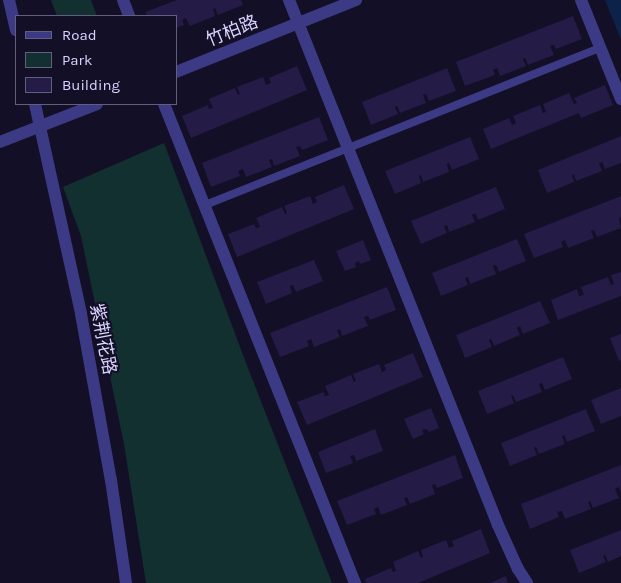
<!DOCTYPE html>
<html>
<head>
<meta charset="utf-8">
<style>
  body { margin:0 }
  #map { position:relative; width:621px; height:583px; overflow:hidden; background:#130f26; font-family:Karla,"Noto Sans SC",sans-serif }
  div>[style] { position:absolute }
  .green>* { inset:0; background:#12302f }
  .water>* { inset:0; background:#0c2248 }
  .building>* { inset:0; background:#241b47 }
  .service>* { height:8px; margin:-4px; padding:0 4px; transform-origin:4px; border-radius:4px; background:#3d3a85 }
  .minor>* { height:12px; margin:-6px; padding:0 6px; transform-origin:6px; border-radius:6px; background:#3d3a85 }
  .tertiary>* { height:12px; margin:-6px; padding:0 6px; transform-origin:6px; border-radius:6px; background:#3d3a85 }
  span { translate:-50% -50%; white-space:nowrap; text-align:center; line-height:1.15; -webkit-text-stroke:4px #130f26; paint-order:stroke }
  .street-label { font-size:18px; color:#d9d4ff }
  .legend { position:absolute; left:15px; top:15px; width:162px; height:90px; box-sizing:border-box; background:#130f26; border:1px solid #625e7d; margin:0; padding:6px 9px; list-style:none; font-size:15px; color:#d9d4ff }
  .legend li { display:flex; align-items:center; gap:10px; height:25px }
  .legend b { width:25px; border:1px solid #625e7d }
</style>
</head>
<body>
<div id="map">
  <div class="green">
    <div style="clip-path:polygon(51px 0,91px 0,97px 16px,57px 16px)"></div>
    <div style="clip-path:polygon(164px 143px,246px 363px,332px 583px,146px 583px,124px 444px,81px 236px,63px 187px)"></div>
  </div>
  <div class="water">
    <div style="clip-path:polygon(605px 0,621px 0,621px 40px)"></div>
  </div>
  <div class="building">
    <div style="clip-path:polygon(177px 0,241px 0,243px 5px,218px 15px,215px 8px,213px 9px,215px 16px,190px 26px,186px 18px,182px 20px,184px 25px,176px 28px,176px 16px,147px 16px,145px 12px)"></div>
    <div style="clip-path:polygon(573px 16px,582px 39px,556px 49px,554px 45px,550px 46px,554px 55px,528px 65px,525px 58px,523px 59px,526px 66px,500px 76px,497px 68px,493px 70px,495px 75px,465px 86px,456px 62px)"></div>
    <div style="clip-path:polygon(297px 66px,307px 90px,191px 138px,182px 116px,208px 105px,209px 109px,213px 108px,209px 99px,235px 88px,238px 95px,240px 94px,237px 87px,263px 77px,266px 85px,271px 83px,269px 78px)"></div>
    <div style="clip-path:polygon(447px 68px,456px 91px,429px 101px,426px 94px,423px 95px,426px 103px,400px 113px,397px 106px,395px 107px,398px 114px,371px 125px,362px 102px)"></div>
    <div style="clip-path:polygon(605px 85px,613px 105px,581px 118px,579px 113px,491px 149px,483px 129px,509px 118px,512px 125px,516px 123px,513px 116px,540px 105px,543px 113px,546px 112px,543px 104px,569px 93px,574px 104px,577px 103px,574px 98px)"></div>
    <div style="clip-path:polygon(319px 117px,328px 140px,302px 150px,300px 146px,296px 147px,300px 156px,274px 166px,272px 159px,269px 160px,272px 167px,246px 177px,243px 169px,238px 171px,240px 176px,211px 187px,202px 163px)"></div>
    <div style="clip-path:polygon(621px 136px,621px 163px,605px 169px,602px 162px,599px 163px,602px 171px,576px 181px,574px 174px,572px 175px,574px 182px,547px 193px,538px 170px)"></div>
    <div style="clip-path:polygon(470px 137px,479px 159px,452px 170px,449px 163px,447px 164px,449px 172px,423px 182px,421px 175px,419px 176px,421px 183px,395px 194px,385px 171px)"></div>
    <div style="clip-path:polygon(344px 185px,354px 209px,237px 257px,228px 234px,254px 224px,256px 228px,260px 227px,256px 218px,282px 207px,285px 214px,287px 213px,284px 206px,310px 196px,313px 204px,317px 202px,315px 197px)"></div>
    <div style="clip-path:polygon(496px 187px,505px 209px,478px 220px,475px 213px,472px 215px,475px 222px,449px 232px,447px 225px,444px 226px,447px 233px,421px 244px,411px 221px)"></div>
    <div style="clip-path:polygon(621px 196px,621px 217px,619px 218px,621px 228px,597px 237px,594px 230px,591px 231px,594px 238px,568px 248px,565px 240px,561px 242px,563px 247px,534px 258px,524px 234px)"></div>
    <div style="clip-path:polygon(517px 239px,526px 261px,499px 272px,496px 265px,493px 266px,496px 274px,470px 284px,468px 277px,465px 278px,468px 285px,441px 296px,432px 273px)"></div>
    <div style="clip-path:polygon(363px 240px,371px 260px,361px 264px,358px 261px,355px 263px,356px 267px,345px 271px,336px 251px)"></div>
    <div style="clip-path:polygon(314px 260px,323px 281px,296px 292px,293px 285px,290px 286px,292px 293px,266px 304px,257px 282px)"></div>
    <div style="clip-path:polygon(621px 272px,621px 296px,558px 320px,551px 300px,577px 289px,579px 296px,584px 295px,581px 287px,608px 277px,611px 285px,614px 284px,611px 275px)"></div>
    <div style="clip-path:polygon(387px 287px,396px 310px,370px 320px,368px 316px,364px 317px,368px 326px,342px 336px,340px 329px,337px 330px,340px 337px,314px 347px,311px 339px,307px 341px,309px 346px,280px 357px,270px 333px)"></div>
    <div style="clip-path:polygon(540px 301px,550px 323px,523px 334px,520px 326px,517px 328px,520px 335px,494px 346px,491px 339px,489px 340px,492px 347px,465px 358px,456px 335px)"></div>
    <div style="clip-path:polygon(621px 334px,621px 360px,619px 361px,610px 338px)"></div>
    <div style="clip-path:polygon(413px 353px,423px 377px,307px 425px,297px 402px,324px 392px,325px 396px,329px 395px,325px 386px,351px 375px,354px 382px,356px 381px,353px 374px,379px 364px,382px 372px,386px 370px,384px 365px)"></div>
    <div style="clip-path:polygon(563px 357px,572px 379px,545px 390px,542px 383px,539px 384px,542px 392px,516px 402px,513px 395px,511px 396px,514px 403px,487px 414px,478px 391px)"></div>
    <div style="clip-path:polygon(621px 388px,621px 416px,601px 424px,591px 400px)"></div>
    <div style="clip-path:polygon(431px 408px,439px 428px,429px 432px,426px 429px,422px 430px,424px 434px,413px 439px,404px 419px)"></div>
    <div style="clip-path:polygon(586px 409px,595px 431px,567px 442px,564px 435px,562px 436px,565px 444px,539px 454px,536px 447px,534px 448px,537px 455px,510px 466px,501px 443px)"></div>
    <div style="clip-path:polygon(375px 429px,383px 451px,356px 461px,354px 455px,350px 456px,353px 463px,326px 473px,318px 452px)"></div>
    <div style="clip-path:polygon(455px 455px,463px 478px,437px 488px,435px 484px,432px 485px,435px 494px,410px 504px,407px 497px,404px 498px,407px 505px,381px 515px,378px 507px,374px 509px,376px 514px,347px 525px,337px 501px)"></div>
    <div style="clip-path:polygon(621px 465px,621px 492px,619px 487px,615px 489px,619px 498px,593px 508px,590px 501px,588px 502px,591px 509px,565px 519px,562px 511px,557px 512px,559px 517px,530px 529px,521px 504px)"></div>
    <div style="clip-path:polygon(481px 529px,490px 553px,418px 583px,366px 583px,365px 579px,391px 568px,393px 572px,396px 571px,393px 562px,418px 551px,421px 558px,423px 557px,421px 550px,446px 540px,449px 548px,454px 546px,452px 541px)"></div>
    <div style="clip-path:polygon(621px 530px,621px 556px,608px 562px,605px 555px,603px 556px,606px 562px,579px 573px,570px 550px)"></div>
    <div style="clip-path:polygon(506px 576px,508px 583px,490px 583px)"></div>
  </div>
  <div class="service">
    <div style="left:205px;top:205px;width:425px;rotate:-21.7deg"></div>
  </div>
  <div class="minor">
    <div style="left:9px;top:0;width:31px;rotate:77deg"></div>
    <div style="left:123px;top:0;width:17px;rotate:69deg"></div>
    <div style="left:289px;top:0;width:565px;rotate:68.29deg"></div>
    <div style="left:498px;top:525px;width:48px;rotate:65.6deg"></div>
    <div style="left:518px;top:569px;width:17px;rotate:57deg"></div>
    <div style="left:581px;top:0;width:107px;rotate:68deg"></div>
    <div style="left:35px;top:104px;width:215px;rotate:77.6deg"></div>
    <div style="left:81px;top:314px;width:169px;rotate:79.8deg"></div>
    <div style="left:111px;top:480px;width:104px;rotate:81.7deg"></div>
    <div style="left:164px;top:104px;width:516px;rotate:68.26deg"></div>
  </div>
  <div class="tertiary">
    <div style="left:176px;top:72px;width:194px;rotate:-21.8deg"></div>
    <div style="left:0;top:142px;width:104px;rotate:-21.4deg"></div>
  </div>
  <div class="street-label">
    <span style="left:232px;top:31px;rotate:-22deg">竹柏路</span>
    <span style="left:103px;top:339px;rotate:79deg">紫荆花路</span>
  </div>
  <ul class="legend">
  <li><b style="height:6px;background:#3d3a85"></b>Road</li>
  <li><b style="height:14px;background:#12302f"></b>Park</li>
  <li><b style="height:14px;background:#241b47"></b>Building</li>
  </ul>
</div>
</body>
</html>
